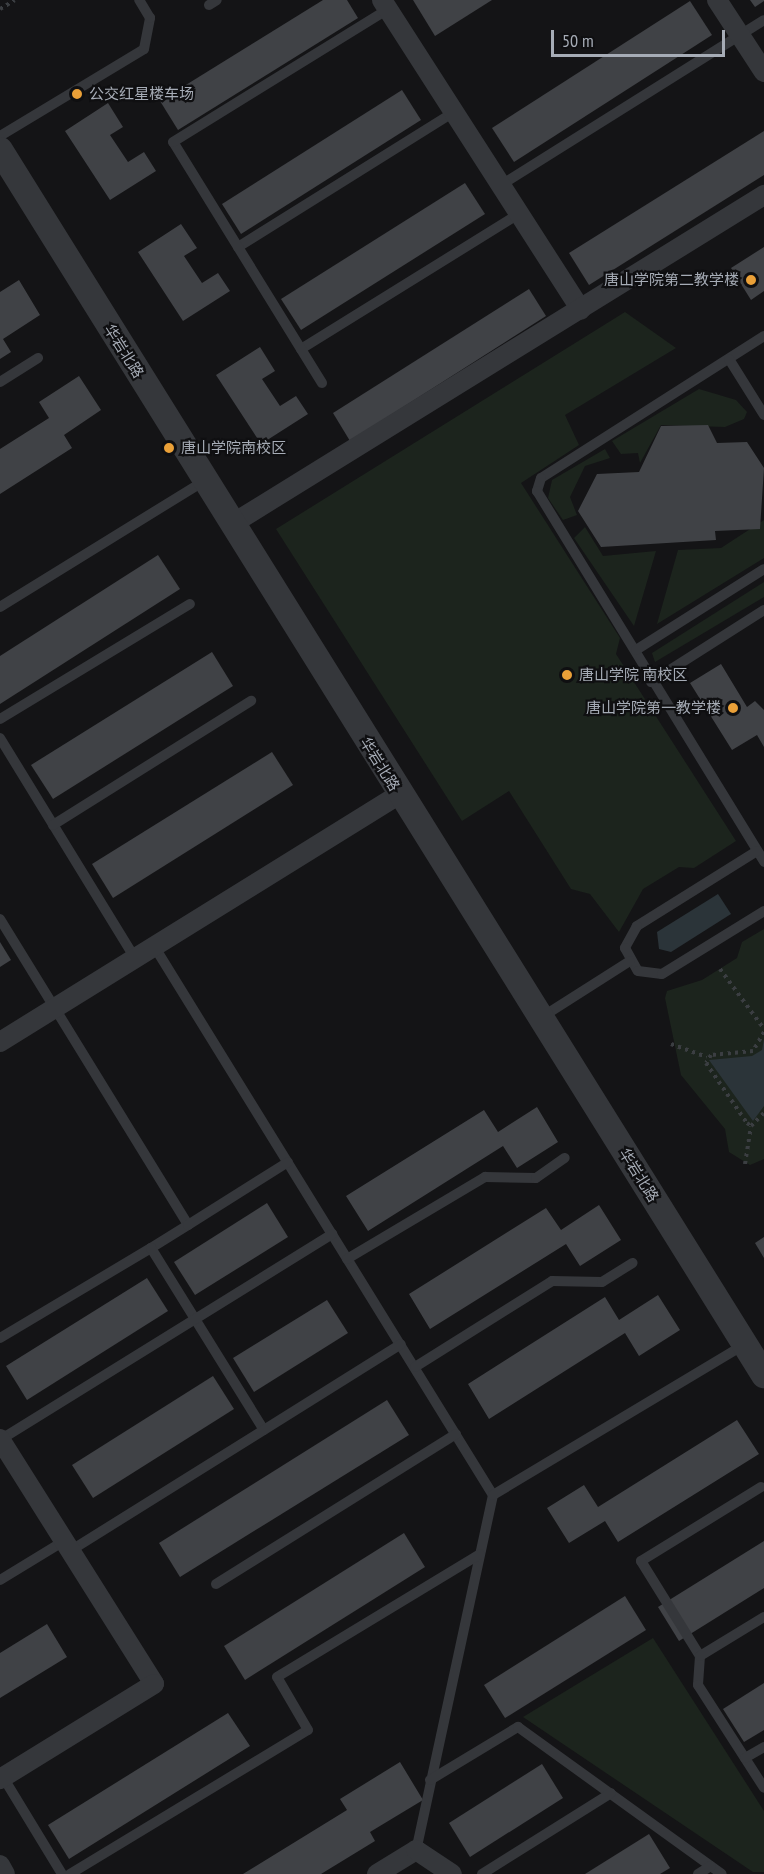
<!DOCTYPE html>
<html>
<head>
<meta charset="utf-8">
<style>
  body { margin:0 }
  #map { position:relative; width:764px; height:1874px; overflow:hidden; background:#141416; font-family:"PT Sans Narrow","Noto Sans SC",sans-serif }
  div>[style] { position:absolute }
  .green>* { inset:0; background:#1c241d }
  .water>* { inset:0; background:#2b3439 }
  .building>* { inset:0; background:#404246 }
  .path>* { height:4px; margin-top:-2px; transform-origin:0; background:repeating-linear-gradient(90deg,#3b3e42 0 3px,transparent 0 7.5px) }
  .service>* { height:10px; margin:-5px; padding:0 5px; transform-origin:5px; border-radius:5px; background:#35373b }
  .minor>* { height:20px; margin:-10px; padding:0 10px; transform-origin:10px; border-radius:10px; background:#35373b }
  .tertiary>* { height:26px; margin:-13px; padding:0 13px; transform-origin:13px; border-radius:13px; background:#35373b }
  .dots>* { width:16px; height:16px; translate:-50% -50%; box-sizing:border-box; border:3px solid #0f0f11; border-radius:50% }
  span { translate:-50% -50%; white-space:nowrap; text-align:center; line-height:1.15; -webkit-text-stroke:4.5px #0f0f11; paint-order:stroke }
  .poi-label { font-size:15px; color:#a6acb6 }
  .left { translate:0 -50%; text-align:left }
  .right { translate:-100% -50%; text-align:right }
  .street-label { font-size:15px; color:#a6acb6 }
  .scale { position:absolute; left:551px; top:30px; width:174px; height:27px; box-sizing:border-box; border:3px solid #a6acb6; border-top:0; padding-left:8px; font-size:18px; line-height:21px; white-space:nowrap; color:#a6acb6; -webkit-text-stroke:4px #0f0f11; paint-order:stroke }
</style>
</head>
<body>
<div id="map">
  <div class="green">
    <div style="clip-path:polygon(625px 312px,676px 348px,565px 415px,579px 445px,521px 483px,620px 638px,616px 654px,736px 841px,694px 868px,679px 867px,643px 889px,619px 932px,590px 894px,571px 889px,509px 791px,462px 821px,276px 529px)"></div>
    <div style="clip-path:polygon(699px 389px,736px 400px,747px 412px,744px 419px,725px 427px,661px 425px,640px 463px,638px 453px,621px 454px,612px 441px)"></div>
    <div style="clip-path:polygon(605px 449px,610px 458px,585px 466px,570px 497px,577px 515px,563px 520px,548px 498px,552px 480px)"></div>
    <div style="clip-path:polygon(764px 520px,764px 558px,657px 624px,678px 550px,721px 548px)"></div>
    <div style="clip-path:polygon(585px 527px,603px 556px,656px 551px,634px 626px,574px 538px)"></div>
    <div style="clip-path:polygon(764px 582px,764px 597px,655px 662px,652px 653px)"></div>
    <div style="clip-path:polygon(764px 929px,764px 1159px,750px 1165px,729px 1152px,725px 1129px,681px 1075px,665px 998px,667px 991px,702px 980px,737px 958px,742px 942px)"></div>
    <div style="clip-path:polygon(653px 1638px,764px 1811px,764px 1872px,753px 1872px,523px 1717px)"></div>
  </div>
  <div class="water">
    <div style="clip-path:polygon(718px 894px,731px 914px,671px 952px,659px 949px,657px 932px)"></div>
    <div style="clip-path:polygon(764px 1039px,764px 1106px,753px 1121px,709px 1060px,752px 1056px,762px 1050px)"></div>
  </div>
  <div class="building">
    <div style="clip-path:polygon(323px 0,347px 0,358px 18px,178px 130px,160px 101px)"></div>
    <div style="clip-path:polygon(413px 0,492px 0,435px 36px)"></div>
    <div style="clip-path:polygon(750px 0,764px 0,764px 1px,755px 7px)"></div>
    <div style="clip-path:polygon(690px 1px,712px 35px,514px 162px,492px 128px)"></div>
    <div style="clip-path:polygon(402px 90px,421px 120px,241px 234px,222px 204px)"></div>
    <div style="clip-path:polygon(108px 103px,123px 127px,110px 135px,128px 162px,144px 152px,156px 171px,110px 200px,65px 131px)"></div>
    <div style="clip-path:polygon(764px 131px,764px 175px,589px 285px,569px 253px)"></div>
    <div style="clip-path:polygon(465px 183px,485px 214px,301px 330px,281px 299px)"></div>
    <div style="clip-path:polygon(181px 224px,197px 248px,184px 256px,202px 283px,218px 273px,230px 291px,183px 321px,138px 252px)"></div>
    <div style="clip-path:polygon(764px 247px,764px 291px,751px 300px,731px 268px)"></div>
    <div style="clip-path:polygon(19px 280px,40px 315px,3px 339px,11px 352px,0 359px,0 292px)"></div>
    <div style="clip-path:polygon(529px 289px,546px 316px,350px 441px,333px 413px)"></div>
    <div style="clip-path:polygon(260px 347px,275px 371px,262px 379px,280px 406px,296px 396px,308px 414px,261px 444px,216px 375px)"></div>
    <div style="clip-path:polygon(79px 376px,101px 410px,64px 435px,72px 448px,0 494px,0 449px,49px 418px,39px 402px)"></div>
    <div style="clip-path:polygon(708px 425px,717px 443px,747px 442px,764px 468px,760px 529px,715px 531px,716px 540px,601px 547px,578px 511px,597px 474px,639px 472px,661px 426px)"></div>
    <div style="clip-path:polygon(158px 555px,180px 589px,0 704px,0 656px)"></div>
    <div style="clip-path:polygon(212px 652px,233px 686px,53px 799px,31px 765px)"></div>
    <div style="clip-path:polygon(721px 664px,747px 707px,755px 701px,764px 710px,764px 747px,757px 735px,732px 750px,690px 683px)"></div>
    <div style="clip-path:polygon(272px 752px,293px 785px,113px 898px,92px 864px)"></div>
    <div style="clip-path:polygon(0 942px,11px 960px,0 967px)"></div>
    <div style="clip-path:polygon(537px 1107px,558px 1142px,517px 1168px,503px 1146px,368px 1231px,346px 1196px,484px 1110px,498px 1132px)"></div>
    <div style="clip-path:polygon(267px 1203px,288px 1237px,195px 1295px,174px 1262px)"></div>
    <div style="clip-path:polygon(599px 1205px,621px 1240px,580px 1266px,566px 1244px,430px 1329px,409px 1294px,546px 1208px,561px 1230px)"></div>
    <div style="clip-path:polygon(764px 1237px,764px 1258px,755px 1243px)"></div>
    <div style="clip-path:polygon(147px 1278px,168px 1311px,27px 1400px,6px 1366px)"></div>
    <div style="clip-path:polygon(658px 1295px,680px 1330px,639px 1356px,625px 1333px,489px 1419px,468px 1384px,605px 1297px,619px 1320px)"></div>
    <div style="clip-path:polygon(327px 1300px,348px 1333px,254px 1392px,233px 1358px)"></div>
    <div style="clip-path:polygon(213px 1376px,234px 1409px,93px 1498px,72px 1465px)"></div>
    <div style="clip-path:polygon(387px 1400px,409px 1435px,180px 1577px,159px 1543px)"></div>
    <div style="clip-path:polygon(737px 1420px,759px 1454px,618px 1542px,605px 1521px,569px 1543px,547px 1508px,584px 1485px,598px 1507px)"></div>
    <div style="clip-path:polygon(404px 1533px,425px 1567px,245px 1680px,224px 1646px)"></div>
    <div style="clip-path:polygon(764px 1541px,764px 1588px,679px 1641px,658px 1607px)"></div>
    <div style="clip-path:polygon(625px 1596px,646px 1630px,505px 1718px,484px 1685px)"></div>
    <div style="clip-path:polygon(47px 1624px,67px 1657px,0 1698px,0 1653px)"></div>
    <div style="clip-path:polygon(764px 1683px,764px 1730px,744px 1742px,723px 1709px)"></div>
    <div style="clip-path:polygon(228px 1713px,250px 1746px,69px 1859px,48px 1825px)"></div>
    <div style="clip-path:polygon(400px 1762px,423px 1800px,370px 1832px,375px 1841px,321px 1874px,243px 1874px,347px 1810px,340px 1799px)"></div>
    <div style="clip-path:polygon(542px 1764px,563px 1798px,470px 1857px,449px 1823px)"></div>
    <div style="clip-path:polygon(649px 1834px,670px 1868px,660px 1874px,585px 1874px)"></div>
  </div>
  <div class="path">
    <div style="left:0;top:9px;width:17px;rotate:-31deg"></div>
    <div style="left:720px;top:969px;width:74px;rotate:53.7deg"></div>
    <div style="left:764px;top:1032px;width:22px;rotate:120deg"></div>
    <div style="left:753px;top:1051px;width:42px;rotate:174.6deg"></div>
    <div style="left:711px;top:1055px;width:9px;rotate:122deg"></div>
    <div style="left:706px;top:1063px;width:73px;rotate:55.7deg"></div>
    <div style="left:747px;top:1123px;width:5px;rotate:37deg"></div>
    <div style="left:751px;top:1126px;width:18px;rotate:-45deg"></div>
    <div style="left:671px;top:1044px;width:38px;rotate:20deg"></div>
    <div style="left:745px;top:1164px;width:38px;rotate:-81deg"></div>
  </div>
  <div class="service">
    <div style="left:209px;top:5px;width:9px;rotate:-32deg"></div>
    <div style="left:0;top:136px;width:168px;rotate:-31.1deg"></div>
    <div style="left:144px;top:49px;width:32px;rotate:-79deg"></div>
    <div style="left:150px;top:18px;width:21px;rotate:-121deg"></div>
    <div style="left:501px;top:185px;width:310px;rotate:-32.1deg"></div>
    <div style="left:238px;top:247px;width:255px;rotate:-32deg"></div>
    <div style="left:764px;top:336px;width:264px;rotate:147.5deg"></div>
    <div style="left:541px;top:478px;width:14px;rotate:107deg"></div>
    <div style="left:537px;top:491px;width:435px;rotate:58.5deg"></div>
    <div style="left:301px;top:349px;width:256px;rotate:-31.8deg"></div>
    <div style="left:729px;top:359px;width:66px;rotate:58deg"></div>
    <div style="left:0;top:382px;width:45px;rotate:-32.3deg"></div>
    <div style="left:322px;top:383px;width:283px;rotate:-121.7deg"></div>
    <div style="left:173px;top:142px;width:253px;rotate:-31.7deg"></div>
    <div style="left:0;top:607px;width:240px;rotate:-31.7deg"></div>
    <div style="left:636px;top:650px;width:151px;rotate:-32.3deg"></div>
    <div style="left:651px;top:682px;width:134px;rotate:-32.5deg"></div>
    <div style="left:0;top:719px;width:222px;rotate:-31.2deg"></div>
    <div style="left:0;top:738px;width:258px;rotate:58.5deg"></div>
    <div style="left:53px;top:825px;width:234px;rotate:-32.1deg"></div>
    <div style="left:757px;top:851px;width:142px;rotate:148deg"></div>
    <div style="left:637px;top:926px;width:25px;rotate:119deg"></div>
    <div style="left:625px;top:948px;width:26px;rotate:61deg"></div>
    <div style="left:638px;top:971px;width:24px;rotate:7deg"></div>
    <div style="left:662px;top:974px;width:120px;rotate:-31.7deg"></div>
    <div style="left:0;top:919px;width:359px;rotate:58.4deg"></div>
    <div style="left:188px;top:1225px;width:44px;rotate:148.1deg"></div>
    <div style="left:154px;top:946px;width:645px;rotate:58.31deg"></div>
    <div style="left:493px;top:1495px;width:363px;rotate:102.2deg"></div>
    <div style="left:542px;top:1017px;width:104px;rotate:-32.5deg"></div>
    <div style="left:188px;top:1225px;width:118px;rotate:-32.2deg"></div>
    <div style="left:347px;top:1259px;width:161px;rotate:-30.7deg"></div>
    <div style="left:485px;top:1177px;width:51px;rotate:1.1deg"></div>
    <div style="left:536px;top:1178px;width:35px;rotate:-35deg"></div>
    <div style="left:0;top:1338px;width:176px;rotate:-30.8deg"></div>
    <div style="left:151px;top:1248px;width:214px;rotate:58.2deg"></div>
    <div style="left:415px;top:1367px;width:162px;rotate:-32.1deg"></div>
    <div style="left:552px;top:1281px;width:50px;rotate:1.1deg"></div>
    <div style="left:602px;top:1282px;width:36px;rotate:-32deg"></div>
    <div style="left:0;top:1440px;width:391px;rotate:-31.8deg"></div>
    <div style="left:761px;top:1487px;width:141px;rotate:148.3deg"></div>
    <div style="left:641px;top:1561px;width:112px;rotate:58.2deg"></div>
    <div style="left:700px;top:1656px;width:29px;rotate:94deg"></div>
    <div style="left:698px;top:1685px;width:122px;rotate:57.3deg"></div>
    <div style="left:493px;top:1495px;width:294px;rotate:-30.9deg"></div>
    <div style="left:70px;top:1551px;width:390px;rotate:-32deg"></div>
    <div style="left:0;top:1580px;width:75px;rotate:-31.4deg"></div>
    <div style="left:216px;top:1584px;width:283px;rotate:-32deg"></div>
    <div style="left:700px;top:1656px;width:75px;rotate:-31.4deg"></div>
    <div style="left:745px;top:1758px;width:22px;rotate:-30deg"></div>
    <div style="left:3px;top:1777px;width:114px;rotate:58.7deg"></div>
    <div style="left:430px;top:1780px;width:103px;rotate:-31.1deg"></div>
    <div style="left:518px;top:1727px;width:251px;rotate:35.8deg"></div>
    <div style="left:70px;top:1874px;width:278px;rotate:-31.2deg"></div>
    <div style="left:308px;top:1730px;width:61px;rotate:-120.3deg"></div>
    <div style="left:277px;top:1677px;width:237px;rotate:-31.2deg"></div>
    <div style="left:482px;top:1874px;width:152px;rotate:-32.1deg"></div>
    <div style="left:698px;top:1874px;width:15px;rotate:-32deg"></div>
  </div>
  <div class="minor">
    <div style="left:382px;top:0;width:368px;rotate:57.3deg"></div>
    <div style="left:717px;top:0;width:86px;rotate:56.9deg"></div>
    <div style="left:232px;top:524px;width:626px;rotate:-31.73deg"></div>
    <div style="left:0;top:1042px;width:469px;rotate:-31.8deg"></div>
    <div style="left:0;top:1439px;width:289px;rotate:57.8deg"></div>
    <div style="left:154px;top:1684px;width:181px;rotate:148.3deg"></div>
    <div style="left:0;top:1865px;width:10px;rotate:61deg"></div>
    <div style="left:377px;top:1874px;width:46px;rotate:-31.6deg"></div>
    <div style="left:416px;top:1850px;width:43px;rotate:33.7deg"></div>
  </div>
  <div class="tertiary">
    <div style="left:0;top:150px;width:1444px;rotate:58.05deg"></div>
  </div>
  <div class="dots">
    <div style="left:77px;top:94px;background:#eaa038"></div>
    <div style="left:751px;top:280px;background:#eaa038"></div>
    <div style="left:169px;top:448px;background:#eaa038"></div>
    <div style="left:567px;top:675px;background:#eaa038"></div>
    <div style="left:733px;top:708px;background:#eaa038"></div>
  </div>
  <div class="poi-label">
    <span class="left" style="left:89px;top:94px">公交红星楼车场</span>
    <span class="right" style="left:739px;top:280px">唐山学院第二教学楼</span>
    <span class="left" style="left:181px;top:448px">唐山学院南校区</span>
    <span class="left" style="left:579px;top:675px">唐山学院 南校区</span>
    <span class="right" style="left:721px;top:708px">唐山学院第一教学楼</span>
  </div>
  <div class="street-label">
    <span style="left:124px;top:351px;rotate:58deg">华岩北路</span>
    <span style="left:380px;top:764px;rotate:58deg">华岩北路</span>
    <span style="left:639px;top:1175px;rotate:58deg">华岩北路</span>
  </div>
  <div class="scale">50 m</div>
</div>
</body>
</html>
